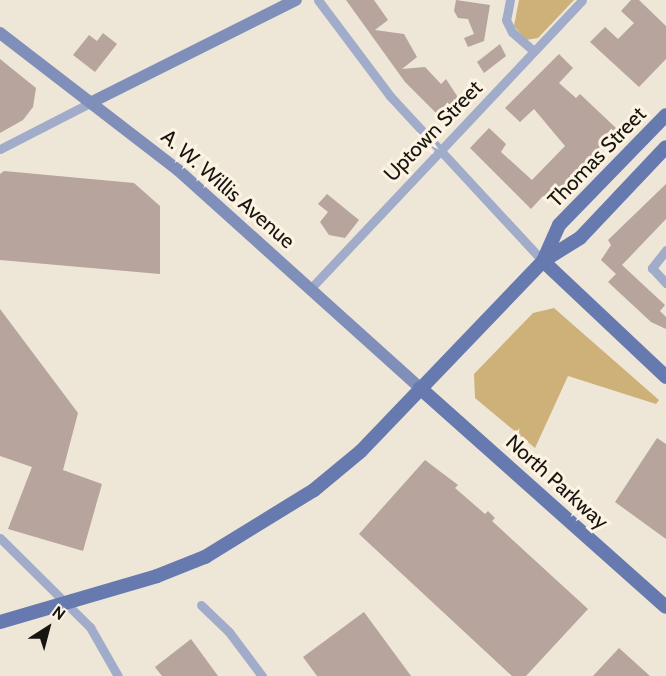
<!DOCTYPE html>
<html>
<head>
<meta charset="utf-8">
<style>
  body { margin:0 }
  #map { position:relative; width:666px; height:676px; overflow:hidden; background:#eee6d6; font-family:Cabin,sans-serif }
  div>[style] { position:absolute }
  .green>* { inset:0; background:#cdb178 }
  .building>* { inset:0; background:#b6a49d }
  .street>* { height:9px; margin:-4.5px; padding:0 4.5px; transform-origin:4.5px; border-radius:4.5px; background:#a1acca }
  .secondary>* { height:12px; margin:-6px; padding:0 6px; transform-origin:6px; border-radius:6px; background:#7f8fba }
  .primary>* { height:14px; margin:-7px; padding:0 7px; transform-origin:7px; border-radius:7px; background:#677aaf }
  span { translate:-50% -50%; white-space:nowrap; text-align:center; line-height:1.15; -webkit-text-stroke:6px #fcf3e3; paint-order:stroke }
  .street-label { font-size:21px; color:#17150f }
  .north { position:absolute; left:18px; top:598px; width:60px; height:60px; -webkit-text-stroke:4px #fcf3e3; paint-order:stroke; rotate:36deg; font-size:16px; font-weight:700; line-height:24px; text-align:center; color:#17150f }
  .north::after { content:''; display:block; margin:auto; width:21px; height:27px; background:#17150f; clip-path:polygon(50% 0,100% 100%,50% 72%,0 100%) }
</style>
</head>
<body>
<div id="map">
  <div class="green">
    <div style="clip-path:polygon(519px 0,574px 0,538px 38px,526px 40px,514px 26px)"></div>
    <div style="clip-path:polygon(554px 308px,659px 400px,656px 404px,568px 376px,535px 448px,475px 398px,474px 374px,533px 313px)"></div>
  </div>
  <div class="building">
    <div style="clip-path:polygon(346px 0,374px 0,388px 20px,375px 30px,404px 34px,417px 57px,402px 69px,425px 67px,441px 84px,446px 79px,461px 102px,442px 119px,405px 82px)"></div>
    <div style="clip-path:polygon(456px 0,490px 5px,484px 41px,468px 47px,464px 38px,474px 34px,468px 19px,458px 18px,454px 11px)"></div>
    <div style="clip-path:polygon(631px 0,639px 0,666px 26px,666px 59px,639px 87px,590px 42px,605px 27px,618px 39px,634px 23px,621px 11px)"></div>
    <div style="clip-path:polygon(103px 33px,117px 44px,95px 72px,73px 55px,89px 35px,97px 41px)"></div>
    <div style="clip-path:polygon(500px 44px,506px 56px,484px 73px,477px 62px)"></div>
    <div style="clip-path:polygon(559px 54px,573px 68px,559px 83px,576px 98px,580px 94px,617px 129px,550px 200px,543px 196px,531px 209px,470px 148px,489px 128px,506px 144px,501px 152px,532px 180px,565px 146px,534px 109px,520px 122px,505px 108px)"></div>
    <div style="clip-path:polygon(0 59px,36px 88px,33px 107px,23px 120px,0 133px)"></div>
    <div style="clip-path:polygon(4px 171px,134px 183px,160px 206px,160px 274px,0 260px,0 174px)"></div>
    <div style="clip-path:polygon(666px 184px,666px 219px,622px 265px,665px 305px,660px 311px,666px 317px,666px 329px,651px 322px,608px 282px,616px 274px,601px 260px,611px 245px,608px 240px)"></div>
    <div style="clip-path:polygon(327px 194px,359px 220px,345px 238px,329px 235px,320px 222px,328px 212px,318px 204px)"></div>
    <div style="clip-path:polygon(0 309px,78px 413px,63px 470px,102px 484px,83px 551px,8px 529px,32px 467px,0 456px)"></div>
    <div style="clip-path:polygon(657px 438px,666px 444px,666px 539px,615px 502px)"></div>
    <div style="clip-path:polygon(425px 460px,458px 485px,455px 488px,485px 514px,488px 511px,495px 518px,492px 521px,588px 609px,526px 676px,512px 676px,359px 534px)"></div>
    <div style="clip-path:polygon(364px 612px,411px 676px,317px 676px,303px 657px)"></div>
    <div style="clip-path:polygon(191px 639px,218px 676px,162px 676px,155px 667px)"></div>
    <div style="clip-path:polygon(619px 648px,650px 676px,593px 676px)"></div>
  </div>
  <div class="street">
    <div style="left:318px;top:0;width:120px;rotate:53.1deg"></div>
    <div style="left:390px;top:96px;width:225px;rotate:47.2deg"></div>
    <div style="left:510px;top:0;width:20px;rotate:101deg"></div>
    <div style="left:506px;top:20px;width:13px;rotate:63deg"></div>
    <div style="left:512px;top:32px;width:29px;rotate:41deg"></div>
    <div style="left:0;top:149px;width:103px;rotate:-27.1deg"></div>
    <div style="left:666px;top:250px;width:23px;rotate:128deg"></div>
    <div style="left:652px;top:268px;width:21px;rotate:47deg"></div>
    <div style="left:311px;top:288px;width:395px;rotate:-46.7deg"></div>
    <div style="left:0;top:538px;width:127px;rotate:44.7deg"></div>
    <div style="left:90px;top:627px;width:56px;rotate:60.3deg"></div>
    <div style="left:201px;top:605px;width:39px;rotate:44deg"></div>
    <div style="left:229px;top:632px;width:55px;rotate:53.1deg"></div>
  </div>
  <div class="secondary">
    <div style="left:0;top:33px;width:225px;rotate:37.6deg"></div>
    <div style="left:178px;top:170px;width:326px;rotate:42deg"></div>
    <div style="left:92px;top:102px;width:228px;rotate:-26.6deg"></div>
  </div>
  <div class="primary">
    <div style="left:543px;top:261px;width:39px;rotate:-66deg"></div>
    <div style="left:559px;top:225px;width:153px;rotate:-45.8deg"></div>
    <div style="left:543px;top:261px;width:169px;rotate:43.3deg"></div>
    <div style="left:420px;top:388px;width:329px;rotate:41.7deg"></div>
    <div style="left:0;top:622px;width:164px;rotate:-16.3deg"></div>
    <div style="left:157px;top:576px;width:52px;rotate:-21.6deg"></div>
    <div style="left:205px;top:557px;width:128px;rotate:-31.6deg"></div>
    <div style="left:314px;top:490px;width:61px;rotate:-39.7deg"></div>
    <div style="left:361px;top:451px;width:263px;rotate:-46.2deg"></div>
    <div style="left:543px;top:261px;width:44px;rotate:-31.9deg"></div>
    <div style="left:580px;top:238px;width:125px;rotate:-46.6deg"></div>
  </div>
  <div class="street-label">
    <span style="left:433px;top:131px;rotate:-46deg">Uptown Street</span>
    <span style="left:597px;top:157px;rotate:-46deg">Thomas Street</span>
    <span style="left:228px;top:189px;rotate:41deg">A. W. Willis Avenue</span>
    <span style="left:557px;top:482px;rotate:42deg">North Parkway</span>
  </div>
  <div class="north">N</div>
</div>
</body>
</html>
